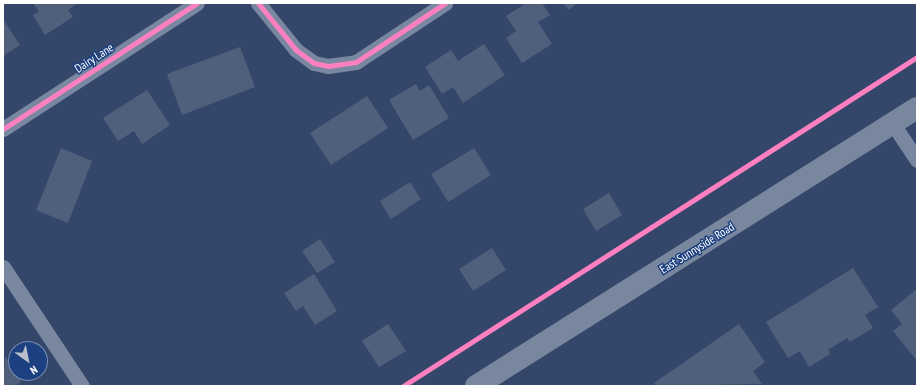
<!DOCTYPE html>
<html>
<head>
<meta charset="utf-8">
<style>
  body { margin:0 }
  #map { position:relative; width:920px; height:389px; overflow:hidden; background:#34476a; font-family:"PT Sans Narrow",sans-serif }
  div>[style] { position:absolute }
  .building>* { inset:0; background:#505f7c }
  .minor>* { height:15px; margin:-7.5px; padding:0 7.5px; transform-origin:7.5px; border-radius:7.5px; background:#7988a0 }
  .primary>* { height:22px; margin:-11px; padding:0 11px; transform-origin:11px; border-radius:11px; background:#78869e }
  .cycleway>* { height:5px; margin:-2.5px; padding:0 2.5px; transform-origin:2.5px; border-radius:2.5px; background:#ff80c0 }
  span { translate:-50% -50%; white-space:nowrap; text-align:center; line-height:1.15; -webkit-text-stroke:3px #1d4081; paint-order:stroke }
  .street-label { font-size:12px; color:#fff }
  .frame { position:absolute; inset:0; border:4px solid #fff; pointer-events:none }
  .north { position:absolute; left:8px; top:341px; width:40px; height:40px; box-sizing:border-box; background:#1d4081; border:1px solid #778cb3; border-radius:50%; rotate:147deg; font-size:11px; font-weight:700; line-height:16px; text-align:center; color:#fff }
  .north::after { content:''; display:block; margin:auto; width:14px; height:18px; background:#b8bfcb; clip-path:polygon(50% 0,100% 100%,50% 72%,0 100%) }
</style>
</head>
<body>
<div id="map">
  <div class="building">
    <div style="clip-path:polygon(33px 3px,78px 3px,68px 10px,73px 17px,45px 35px,33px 15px,39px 12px)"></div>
    <div style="clip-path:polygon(526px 3px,542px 3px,550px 15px,538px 22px,552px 44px,522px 63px,506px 38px,516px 31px,506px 16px)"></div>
    <div style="clip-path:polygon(563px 3px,577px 3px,569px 10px)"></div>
    <div style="clip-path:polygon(3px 19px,20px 45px,3px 56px)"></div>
    <div style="clip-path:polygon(484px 44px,505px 75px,463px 103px,453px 87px,442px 94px,425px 67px,451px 50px,458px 61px)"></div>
    <div style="clip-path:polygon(240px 47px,255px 87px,182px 115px,167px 74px)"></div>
    <div style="clip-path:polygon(416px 84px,420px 91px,429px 85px,449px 118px,413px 140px,389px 100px)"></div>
    <div style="clip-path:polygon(147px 90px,170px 125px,142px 144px,134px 131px,118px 141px,103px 118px)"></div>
    <div style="clip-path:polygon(367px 96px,388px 128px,331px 165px,310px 133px)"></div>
    <div style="clip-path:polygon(61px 148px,92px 161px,68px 223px,36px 210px)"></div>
    <div style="clip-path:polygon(474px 148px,491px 175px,448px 202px,431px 174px)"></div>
    <div style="clip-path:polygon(410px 182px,421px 199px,391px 219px,380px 201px)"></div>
    <div style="clip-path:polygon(609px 193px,622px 215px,596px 231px,583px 209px)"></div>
    <div style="clip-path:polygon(320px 239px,335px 262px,317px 273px,302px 251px)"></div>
    <div style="clip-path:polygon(492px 248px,506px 270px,473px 291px,459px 269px)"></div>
    <div style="clip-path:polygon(853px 268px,878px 307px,865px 315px,873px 328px,850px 342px,847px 338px,828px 350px,830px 354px,809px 367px,800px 351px,788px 358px,766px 322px)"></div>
    <div style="clip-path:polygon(314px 274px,337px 311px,315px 325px,303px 306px,296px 311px,284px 293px)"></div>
    <div style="clip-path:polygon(917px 289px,917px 361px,893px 331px,902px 324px,891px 310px)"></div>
    <div style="clip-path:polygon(388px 324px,406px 351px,379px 367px,362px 341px)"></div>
    <div style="clip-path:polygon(739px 324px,765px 362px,753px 371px,762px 384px,656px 386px,654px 383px)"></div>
    <div style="clip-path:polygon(5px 356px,21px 382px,15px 386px,3px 386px)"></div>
  </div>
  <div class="minor">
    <div style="left:258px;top:3px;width:60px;rotate:51deg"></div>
    <div style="left:296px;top:50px;width:22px;rotate:36deg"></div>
    <div style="left:314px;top:63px;width:14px;rotate:12deg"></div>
    <div style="left:328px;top:66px;width:28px;rotate:-8deg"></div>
    <div style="left:356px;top:62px;width:107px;rotate:-33.5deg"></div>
    <div style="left:893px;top:124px;width:43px;rotate:56.3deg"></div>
    <div style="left:3px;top:129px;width:231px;rotate:-33deg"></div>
    <div style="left:3px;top:267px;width:143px;rotate:56.4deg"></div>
  </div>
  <div class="primary">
    <div style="left:476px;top:386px;width:521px;rotate:-32.23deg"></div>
  </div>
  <div class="cycleway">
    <div style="left:258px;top:3px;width:60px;rotate:51deg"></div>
    <div style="left:296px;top:50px;width:22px;rotate:36deg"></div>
    <div style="left:314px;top:63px;width:14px;rotate:12deg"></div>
    <div style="left:328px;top:66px;width:28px;rotate:-8deg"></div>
    <div style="left:356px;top:62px;width:107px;rotate:-33.5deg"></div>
    <div style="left:3px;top:129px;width:231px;rotate:-33deg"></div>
    <div style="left:403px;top:386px;width:610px;rotate:-32.62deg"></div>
  </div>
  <div class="street-label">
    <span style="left:94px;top:58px;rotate:-33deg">Dairy Lane</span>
    <span style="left:697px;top:248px;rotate:-32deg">East Sunnyside Road</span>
  </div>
  <div class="frame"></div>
  <div class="north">N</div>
</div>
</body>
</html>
